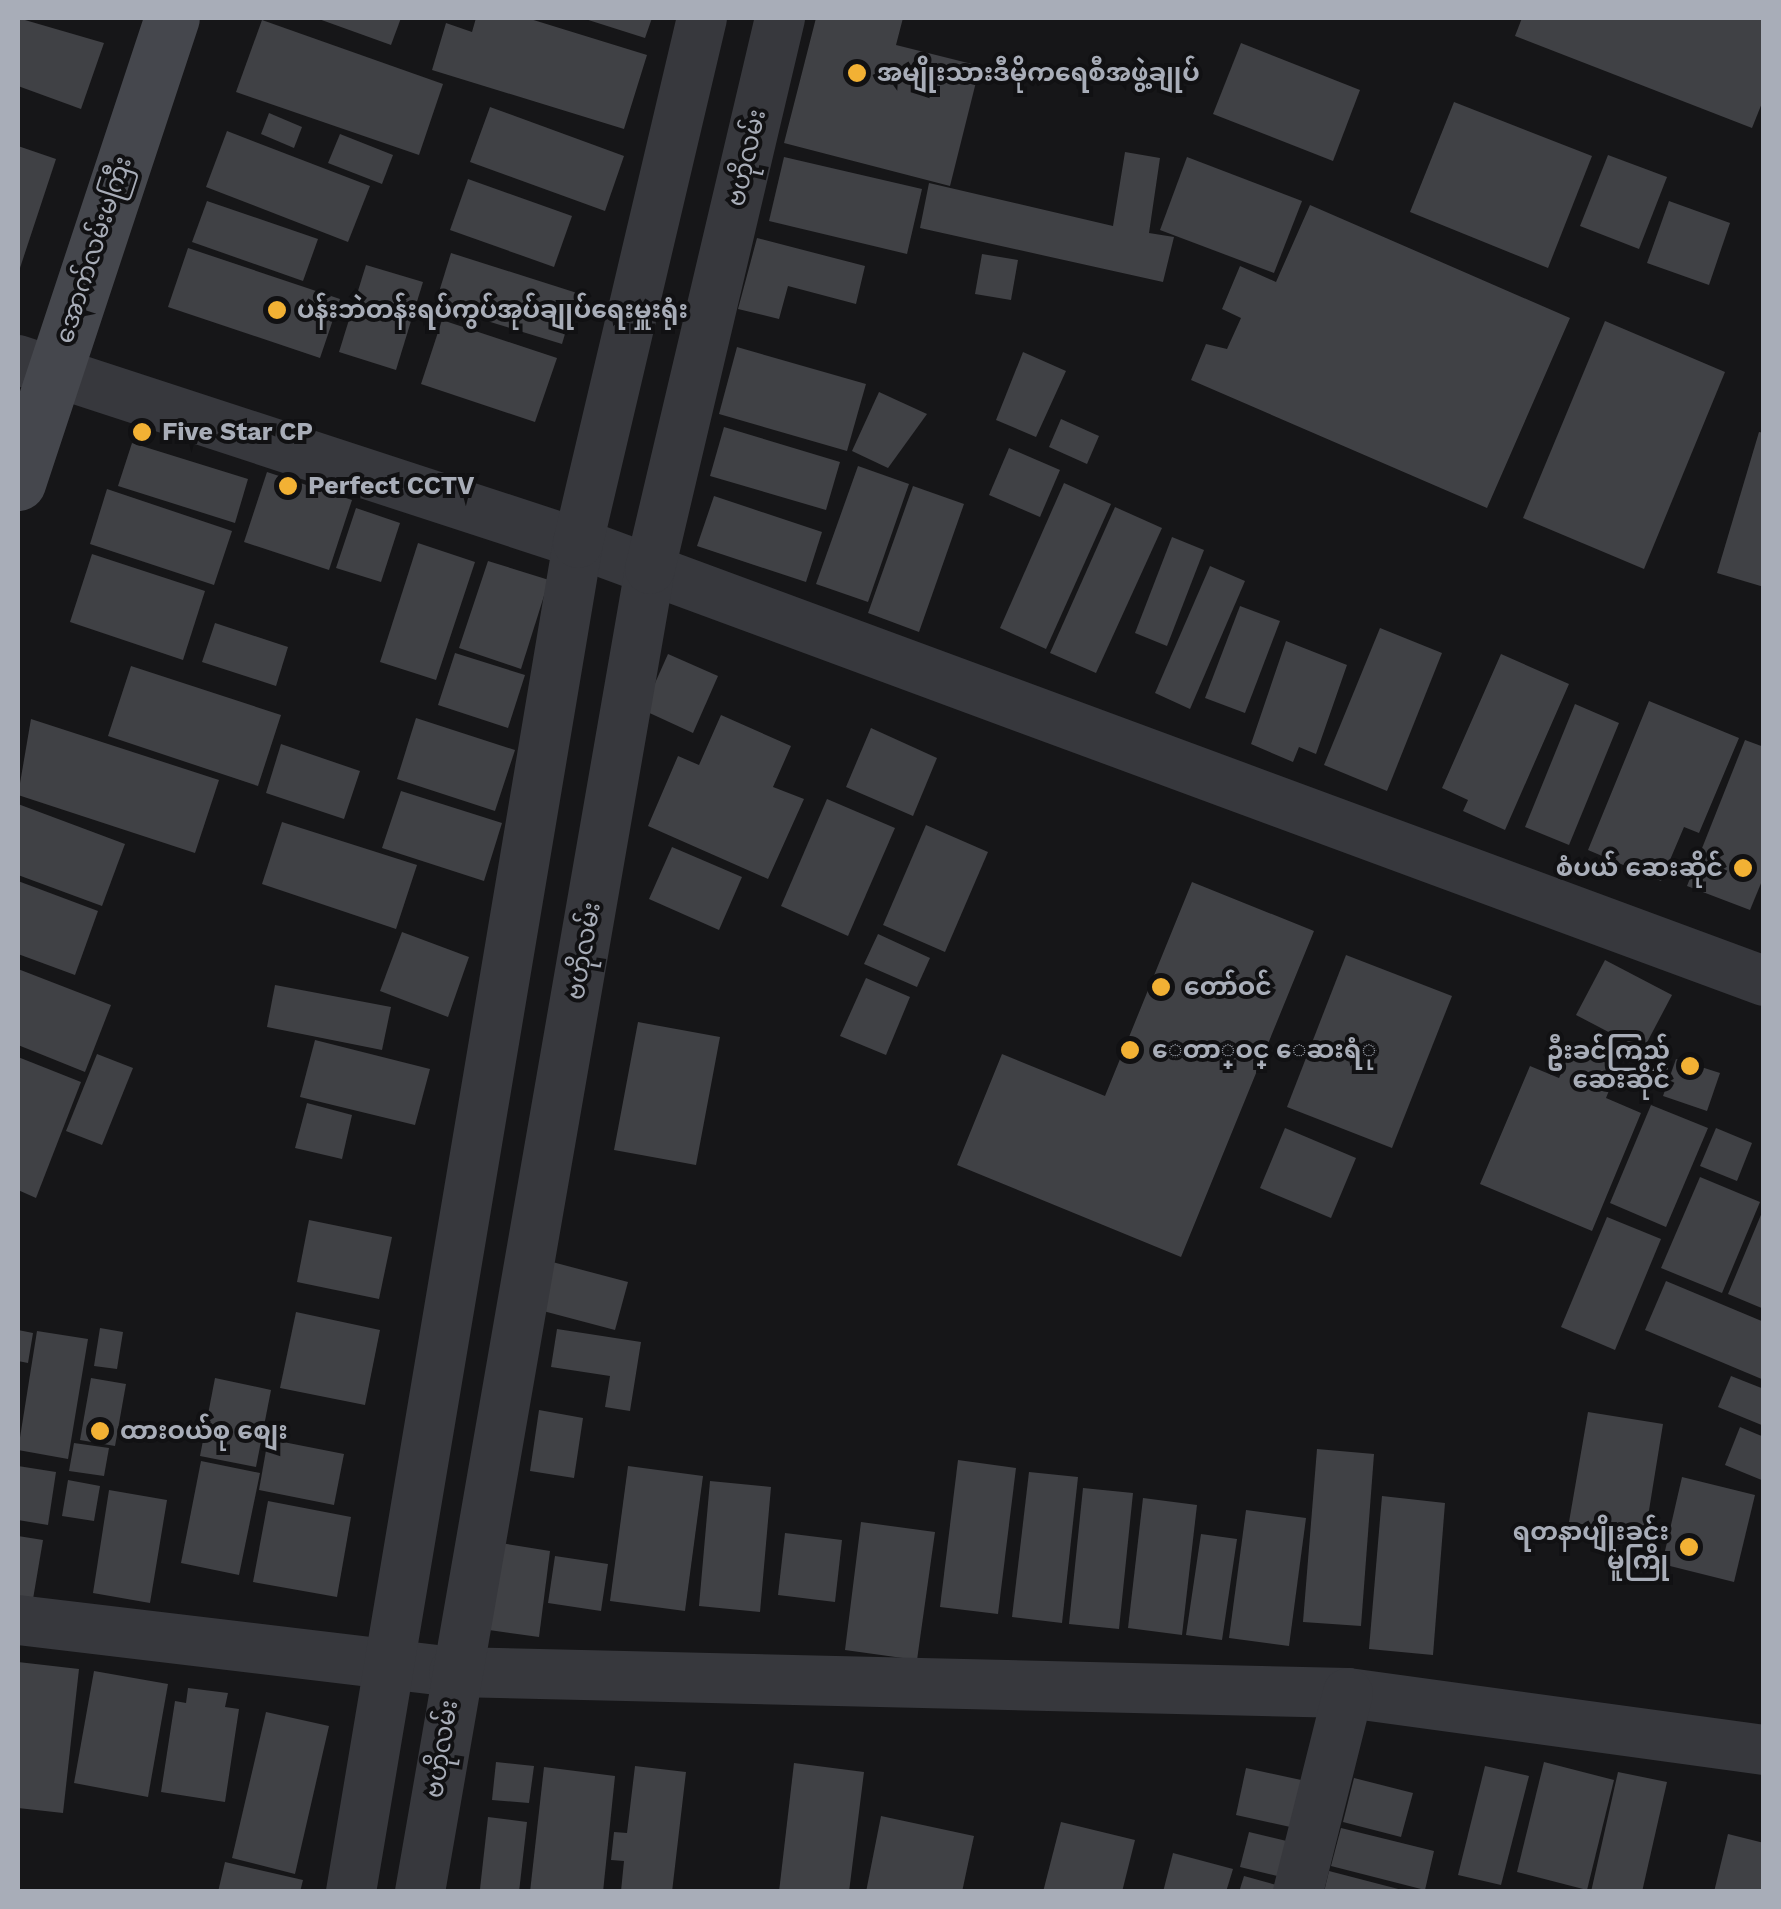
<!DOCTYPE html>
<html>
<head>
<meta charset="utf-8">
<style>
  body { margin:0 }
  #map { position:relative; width:1781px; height:1909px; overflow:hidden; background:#161618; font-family:"Work Sans","Noto Sans Myanmar",sans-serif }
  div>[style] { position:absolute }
  .building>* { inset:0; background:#404145 }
  .minor>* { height:50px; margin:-25px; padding:0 25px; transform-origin:25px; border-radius:25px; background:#37383d }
  .secondary>* { height:55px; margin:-27.5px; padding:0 27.5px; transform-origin:27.5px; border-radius:27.5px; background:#45474d }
  .dots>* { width:28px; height:28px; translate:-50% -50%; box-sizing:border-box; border:5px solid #111113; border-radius:50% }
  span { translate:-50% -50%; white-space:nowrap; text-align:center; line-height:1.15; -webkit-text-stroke:8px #111113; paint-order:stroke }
  .poi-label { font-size:25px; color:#a8adb8; font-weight:700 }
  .left { translate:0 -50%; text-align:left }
  .right { translate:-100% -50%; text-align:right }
  .street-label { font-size:25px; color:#a8adb8 }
  .frame { position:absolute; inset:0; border:20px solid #a8adb8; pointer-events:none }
</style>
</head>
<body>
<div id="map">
  <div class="building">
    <div style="clip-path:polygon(18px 18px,104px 43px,81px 109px,18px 86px)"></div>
    <div style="clip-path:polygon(316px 18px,401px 18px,391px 45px)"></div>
    <div style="clip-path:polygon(476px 18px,527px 18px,647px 55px,624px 129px,432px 70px,446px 23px,472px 32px)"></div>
    <div style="clip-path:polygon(582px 18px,652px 18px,645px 38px)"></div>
    <div style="clip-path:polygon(816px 18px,903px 18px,896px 45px,980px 66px,950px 186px,784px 143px)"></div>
    <div style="clip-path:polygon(1522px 18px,1764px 18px,1764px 98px,1752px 128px,1515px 36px)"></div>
    <div style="clip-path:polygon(262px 20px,443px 84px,419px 155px,236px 92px)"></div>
    <div style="clip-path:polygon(1241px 43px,1360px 90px,1333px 161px,1213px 114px)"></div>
    <div style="clip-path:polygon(1454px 102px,1592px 156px,1548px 268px,1410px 212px)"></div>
    <div style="clip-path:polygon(490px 107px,624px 156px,605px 211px,470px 162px)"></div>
    <div style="clip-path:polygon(269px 113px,302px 127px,294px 148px,261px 134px)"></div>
    <div style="clip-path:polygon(227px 131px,370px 186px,348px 242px,206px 187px)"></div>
    <div style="clip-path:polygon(340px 134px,393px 155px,382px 184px,328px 163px)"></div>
    <div style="clip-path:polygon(18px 146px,56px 159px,18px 274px)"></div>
    <div style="clip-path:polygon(1125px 152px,1160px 158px,1149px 233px,1174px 237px,1163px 282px,920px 228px,929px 183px,1113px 226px)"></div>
    <div style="clip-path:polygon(1608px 155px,1667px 177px,1639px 249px,1580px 226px)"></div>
    <div style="clip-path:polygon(784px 157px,922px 189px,907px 254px,769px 221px)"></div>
    <div style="clip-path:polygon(1187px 157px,1302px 201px,1274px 273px,1160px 230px)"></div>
    <div style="clip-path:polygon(468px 179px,572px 216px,554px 267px,450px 230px)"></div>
    <div style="clip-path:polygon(207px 201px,318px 239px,303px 281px,192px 242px)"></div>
    <div style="clip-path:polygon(1669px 201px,1730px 223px,1709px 285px,1647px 263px)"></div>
    <div style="clip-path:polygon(1310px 205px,1570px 318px,1487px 508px,1191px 380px,1206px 344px,1227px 349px,1241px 318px,1222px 309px,1240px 266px,1276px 282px)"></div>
    <div style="clip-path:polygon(757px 238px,865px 266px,856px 304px,788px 286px,779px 319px,738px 309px)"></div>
    <div style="clip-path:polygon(188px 248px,340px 299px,320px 358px,168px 307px)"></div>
    <div style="clip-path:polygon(451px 253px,577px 293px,562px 344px,435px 305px)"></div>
    <div style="clip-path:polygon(982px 254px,1018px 260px,1011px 300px,975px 294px)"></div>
    <div style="clip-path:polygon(366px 265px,423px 282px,396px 370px,339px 352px)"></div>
    <div style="clip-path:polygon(442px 320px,557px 358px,535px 422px,421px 384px)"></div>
    <div style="clip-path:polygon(1605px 321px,1725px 372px,1644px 569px,1523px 518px)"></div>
    <div style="clip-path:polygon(737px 347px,866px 384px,847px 451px,719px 414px)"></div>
    <div style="clip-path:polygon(1023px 352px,1066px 371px,1036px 437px,996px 420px)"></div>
    <div style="clip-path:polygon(879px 392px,927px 414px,888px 468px,852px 451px)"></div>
    <div style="clip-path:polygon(1061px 419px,1099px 436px,1087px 464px,1049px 447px)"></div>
    <div style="clip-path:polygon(724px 427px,840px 462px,826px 510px,710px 476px)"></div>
    <div style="clip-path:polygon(1759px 432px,1764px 433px,1764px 587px,1717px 573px)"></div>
    <div style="clip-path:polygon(132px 443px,248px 479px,235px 523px,118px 486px)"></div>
    <div style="clip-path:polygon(1009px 448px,1060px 470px,1040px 517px,989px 495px)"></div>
    <div style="clip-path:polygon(858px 466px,909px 484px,868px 602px,816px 584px)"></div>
    <div style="clip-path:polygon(267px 472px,352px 500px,329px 570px,244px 542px)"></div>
    <div style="clip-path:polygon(1064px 483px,1111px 504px,1046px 649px,1000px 628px)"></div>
    <div style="clip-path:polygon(913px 486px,964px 504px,919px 632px,868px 613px)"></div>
    <div style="clip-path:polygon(107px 489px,232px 531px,214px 585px,90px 544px)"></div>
    <div style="clip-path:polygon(714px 496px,822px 532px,806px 582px,697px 546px)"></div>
    <div style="clip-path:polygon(1115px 507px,1162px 528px,1096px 673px,1050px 653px)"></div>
    <div style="clip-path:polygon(356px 508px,400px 523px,381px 582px,336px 568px)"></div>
    <div style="clip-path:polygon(1172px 537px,1204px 550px,1167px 646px,1135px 633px)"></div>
    <div style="clip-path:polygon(418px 543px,475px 562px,436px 680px,380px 662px)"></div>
    <div style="clip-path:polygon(92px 554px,205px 591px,183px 660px,70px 622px)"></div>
    <div style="clip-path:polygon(488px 561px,549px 580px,521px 669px,459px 648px)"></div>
    <div style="clip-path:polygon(1210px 566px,1245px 581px,1190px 709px,1155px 693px)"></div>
    <div style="clip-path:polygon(1240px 606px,1280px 621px,1245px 713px,1205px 698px)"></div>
    <div style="clip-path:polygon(215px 623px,288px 647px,276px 686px,202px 662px)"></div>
    <div style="clip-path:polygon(1380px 628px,1442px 653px,1387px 791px,1324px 765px)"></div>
    <div style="clip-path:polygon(1286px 641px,1347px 665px,1316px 754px,1299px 747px,1293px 762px,1251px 744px)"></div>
    <div style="clip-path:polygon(455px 653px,525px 675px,508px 728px,438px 705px)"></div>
    <div style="clip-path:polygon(668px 654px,718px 676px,693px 733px,643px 710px)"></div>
    <div style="clip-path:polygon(1501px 654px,1569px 684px,1505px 830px,1463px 811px,1468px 800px,1442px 788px)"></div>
    <div style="clip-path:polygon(131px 666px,281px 715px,258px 786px,108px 736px)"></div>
    <div style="clip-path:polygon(1649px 701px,1739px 738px,1699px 833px,1684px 827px,1661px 881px,1588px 850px)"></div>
    <div style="clip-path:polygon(1575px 704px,1619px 723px,1569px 845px,1525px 827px)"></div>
    <div style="clip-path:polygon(721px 715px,791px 746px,773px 787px,804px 799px,768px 879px,648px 826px,678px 756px,699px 765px)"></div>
    <div style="clip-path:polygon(416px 718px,515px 750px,495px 811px,397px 779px)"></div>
    <div style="clip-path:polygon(31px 719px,219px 780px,195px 853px,18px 795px)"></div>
    <div style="clip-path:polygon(871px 728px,937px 758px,913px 816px,846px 787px)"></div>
    <div style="clip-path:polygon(1745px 740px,1764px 747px,1764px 876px,1750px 910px,1687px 886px)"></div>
    <div style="clip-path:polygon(281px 744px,360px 771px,344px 819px,266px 793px)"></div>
    <div style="clip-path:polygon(401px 791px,502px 823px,484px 881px,382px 848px)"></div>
    <div style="clip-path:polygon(827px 799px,895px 828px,848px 936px,781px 906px)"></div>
    <div style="clip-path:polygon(18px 804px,125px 844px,102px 906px,18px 875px)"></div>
    <div style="clip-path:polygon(282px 822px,417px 865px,396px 929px,262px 884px)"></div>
    <div style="clip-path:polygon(926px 825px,988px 852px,945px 952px,883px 925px)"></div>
    <div style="clip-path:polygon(672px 847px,742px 877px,719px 930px,649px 899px)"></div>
    <div style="clip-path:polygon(18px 881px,98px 911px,75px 975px,18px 954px)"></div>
    <div style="clip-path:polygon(1192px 882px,1314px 931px,1181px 1257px,957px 1165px,1002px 1054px,1105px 1096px)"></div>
    <div style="clip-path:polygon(402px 932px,469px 957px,448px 1017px,380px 991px)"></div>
    <div style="clip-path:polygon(878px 934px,930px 958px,917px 987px,864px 964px)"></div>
    <div style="clip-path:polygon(1346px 955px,1452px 996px,1392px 1148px,1287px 1107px)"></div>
    <div style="clip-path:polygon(1605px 960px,1672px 995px,1643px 1050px,1576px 1015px)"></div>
    <div style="clip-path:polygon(18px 969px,111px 1005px,85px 1072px,18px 1045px)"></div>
    <div style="clip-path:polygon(866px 978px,910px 997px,886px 1055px,840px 1036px)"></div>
    <div style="clip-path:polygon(275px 985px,391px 1007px,382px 1050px,267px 1027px)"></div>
    <div style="clip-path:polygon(638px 1022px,720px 1037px,696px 1165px,614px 1150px)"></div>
    <div style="clip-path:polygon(315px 1040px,430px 1069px,415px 1125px,300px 1097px)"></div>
    <div style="clip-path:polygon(1572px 1048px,1618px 1068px,1606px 1098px,1641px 1113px,1592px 1231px,1480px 1184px,1530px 1066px,1559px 1078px)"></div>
    <div style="clip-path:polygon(97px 1054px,133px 1068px,102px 1145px,66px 1131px)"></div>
    <div style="clip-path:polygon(18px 1057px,81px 1082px,36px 1198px,18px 1190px)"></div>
    <div style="clip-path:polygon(1676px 1059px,1720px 1073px,1707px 1111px,1663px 1096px)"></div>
    <div style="clip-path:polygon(307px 1103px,352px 1115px,342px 1159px,295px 1148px)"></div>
    <div style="clip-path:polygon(1651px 1105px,1708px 1128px,1666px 1227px,1610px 1203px)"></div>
    <div style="clip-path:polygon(1285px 1128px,1356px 1158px,1331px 1218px,1260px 1188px)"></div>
    <div style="clip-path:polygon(1716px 1128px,1752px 1143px,1737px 1181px,1700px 1166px)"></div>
    <div style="clip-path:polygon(1700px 1177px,1760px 1202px,1722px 1293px,1661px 1268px)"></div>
    <div style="clip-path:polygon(1763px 1210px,1764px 1210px,1764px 1309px,1728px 1294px)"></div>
    <div style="clip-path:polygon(1607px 1217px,1661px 1239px,1615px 1350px,1561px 1327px)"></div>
    <div style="clip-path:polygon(309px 1220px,392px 1237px,379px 1299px,297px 1282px)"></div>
    <div style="clip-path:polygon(541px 1259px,628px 1282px,615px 1330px,528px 1307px)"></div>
    <div style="clip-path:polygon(1666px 1281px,1764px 1322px,1764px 1380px,1645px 1330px)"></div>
    <div style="clip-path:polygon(296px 1312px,380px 1330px,365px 1405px,280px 1388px)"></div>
    <div style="clip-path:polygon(100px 1328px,123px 1332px,117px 1369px,94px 1366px)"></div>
    <div style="clip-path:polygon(557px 1329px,641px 1342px,630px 1411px,605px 1407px,610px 1376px,551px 1367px)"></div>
    <div style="clip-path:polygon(18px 1330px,33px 1333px,28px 1363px,18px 1361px)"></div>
    <div style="clip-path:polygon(37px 1331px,88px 1339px,68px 1459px,18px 1450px)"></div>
    <div style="clip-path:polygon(1731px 1376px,1764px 1389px,1764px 1426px,1718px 1407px)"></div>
    <div style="clip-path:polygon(91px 1378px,126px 1384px,115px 1446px,80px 1440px)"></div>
    <div style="clip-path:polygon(215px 1378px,271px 1390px,256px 1467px,200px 1456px)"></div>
    <div style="clip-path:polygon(539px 1410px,583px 1418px,574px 1478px,530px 1471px)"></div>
    <div style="clip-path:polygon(1588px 1412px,1663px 1424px,1645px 1535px,1569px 1522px)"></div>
    <div style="clip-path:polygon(1740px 1427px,1764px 1437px,1764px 1481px,1725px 1465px)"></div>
    <div style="clip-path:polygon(268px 1439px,344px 1454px,334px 1505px,259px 1490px)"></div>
    <div style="clip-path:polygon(74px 1443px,109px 1448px,104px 1476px,69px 1471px)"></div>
    <div style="clip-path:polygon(1317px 1449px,1374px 1454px,1361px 1626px,1303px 1622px)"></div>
    <div style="clip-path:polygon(958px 1460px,1016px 1468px,998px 1614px,940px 1607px)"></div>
    <div style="clip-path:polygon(201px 1461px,260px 1473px,239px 1575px,181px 1563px)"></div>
    <div style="clip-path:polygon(18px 1466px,56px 1472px,48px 1525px,18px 1520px)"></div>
    <div style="clip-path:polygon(628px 1466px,703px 1476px,685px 1611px,610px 1601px)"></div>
    <div style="clip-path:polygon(1029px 1472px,1078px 1477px,1062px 1623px,1012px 1617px)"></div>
    <div style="clip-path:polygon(1682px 1477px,1755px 1495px,1734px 1582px,1662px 1564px)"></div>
    <div style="clip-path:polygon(68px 1480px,100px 1486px,94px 1521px,62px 1516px)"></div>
    <div style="clip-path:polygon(710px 1481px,771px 1487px,760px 1612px,699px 1606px)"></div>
    <div style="clip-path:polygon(1083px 1488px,1133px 1493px,1119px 1629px,1069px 1624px)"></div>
    <div style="clip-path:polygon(109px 1490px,167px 1500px,150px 1603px,93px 1593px)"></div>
    <div style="clip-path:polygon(1382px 1496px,1445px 1503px,1433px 1655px,1369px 1649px)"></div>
    <div style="clip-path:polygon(1143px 1498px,1197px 1505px,1182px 1635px,1128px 1628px)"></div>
    <div style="clip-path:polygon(268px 1501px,351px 1517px,337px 1597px,253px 1582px)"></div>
    <div style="clip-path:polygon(1246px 1510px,1306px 1518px,1289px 1646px,1229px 1638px)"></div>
    <div style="clip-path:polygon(861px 1522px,935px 1532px,917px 1660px,845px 1650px)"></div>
    <div style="clip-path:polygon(785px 1533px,842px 1540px,835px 1602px,778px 1595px)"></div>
    <div style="clip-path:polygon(1201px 1534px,1237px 1539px,1222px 1640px,1186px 1635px)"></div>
    <div style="clip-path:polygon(18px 1536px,43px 1540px,33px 1599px,18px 1596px)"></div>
    <div style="clip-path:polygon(501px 1543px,550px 1551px,539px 1637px,489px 1630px)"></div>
    <div style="clip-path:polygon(555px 1556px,608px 1564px,601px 1611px,548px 1603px)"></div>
    <div style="clip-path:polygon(18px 1662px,79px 1669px,63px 1813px,18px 1808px)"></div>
    <div style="clip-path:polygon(94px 1671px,168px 1684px,148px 1797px,74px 1783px)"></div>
    <div style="clip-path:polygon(188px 1688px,228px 1693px,225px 1707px,239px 1709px,225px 1802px,161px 1792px,175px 1701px,186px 1703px)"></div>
    <div style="clip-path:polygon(266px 1712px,329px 1726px,295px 1874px,232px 1858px)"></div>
    <div style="clip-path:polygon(496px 1762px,534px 1766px,529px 1803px,492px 1800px)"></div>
    <div style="clip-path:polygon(1544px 1762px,1614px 1780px,1587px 1890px,1517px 1872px)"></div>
    <div style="clip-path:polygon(794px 1763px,864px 1772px,849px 1892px,779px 1892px)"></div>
    <div style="clip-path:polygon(635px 1766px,686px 1772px,672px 1892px,621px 1891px,624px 1861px,611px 1860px,614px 1832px,627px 1833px)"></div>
    <div style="clip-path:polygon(1485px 1766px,1529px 1776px,1501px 1885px,1458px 1875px)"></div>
    <div style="clip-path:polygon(544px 1767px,615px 1776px,603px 1892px,530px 1892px)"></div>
    <div style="clip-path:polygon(1246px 1768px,1315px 1783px,1304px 1830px,1236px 1815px)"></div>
    <div style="clip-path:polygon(1618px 1772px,1667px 1782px,1642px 1892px,1591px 1892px)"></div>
    <div style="clip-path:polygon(1354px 1778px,1413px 1793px,1401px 1837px,1343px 1822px)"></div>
    <div style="clip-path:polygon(881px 1816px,974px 1836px,962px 1892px,866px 1892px)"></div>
    <div style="clip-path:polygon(488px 1817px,527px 1822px,519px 1892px,480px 1889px)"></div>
    <div style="clip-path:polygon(1061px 1822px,1135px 1840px,1122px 1892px,1043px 1892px)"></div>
    <div style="clip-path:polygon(1341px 1828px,1434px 1851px,1425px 1890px,1331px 1866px)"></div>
    <div style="clip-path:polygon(1249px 1832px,1295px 1843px,1286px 1878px,1240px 1867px)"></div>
    <div style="clip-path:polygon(1728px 1834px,1764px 1843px,1764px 1892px,1714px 1892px)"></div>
    <div style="clip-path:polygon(1173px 1853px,1233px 1869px,1226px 1892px,1163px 1892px)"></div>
    <div style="clip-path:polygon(225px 1862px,303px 1880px,300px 1892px,218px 1892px)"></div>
    <div style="clip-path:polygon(1329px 1871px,1402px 1890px,1402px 1892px,1324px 1892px)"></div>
    <div style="clip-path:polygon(1244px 1876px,1294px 1890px,1293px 1892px,1239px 1892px)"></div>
  </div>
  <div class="minor">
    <div style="left:18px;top:360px;width:589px;rotate:18.1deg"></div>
    <div style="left:578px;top:543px;width:1264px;rotate:20.27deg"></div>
    <div style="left:18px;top:1620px;width:439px;rotate:6.8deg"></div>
    <div style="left:454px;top:1672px;width:894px;rotate:1.35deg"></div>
    <div style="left:1348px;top:1693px;width:420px;rotate:7.8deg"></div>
    <div style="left:351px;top:1892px;width:1368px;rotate:-80.45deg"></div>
    <div style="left:578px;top:543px;width:539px;rotate:-76.71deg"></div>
    <div style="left:420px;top:1892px;width:1343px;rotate:-80.14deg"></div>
    <div style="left:650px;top:569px;width:566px;rotate:-76.72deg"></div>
    <div style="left:1298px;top:1892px;width:205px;rotate:-75.9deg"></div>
  </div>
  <div class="secondary">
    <div style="left:18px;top:483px;width:490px;rotate:-71.7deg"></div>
  </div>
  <div class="dots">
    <div style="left:857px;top:73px;background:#f2b134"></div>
    <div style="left:277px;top:310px;background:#f2b134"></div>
    <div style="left:142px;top:432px;background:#f2b134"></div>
    <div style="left:288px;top:486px;background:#f2b134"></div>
    <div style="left:1743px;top:868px;background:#f2b134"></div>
    <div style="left:1161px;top:987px;background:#f2b134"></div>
    <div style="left:1130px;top:1050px;background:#f2b134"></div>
    <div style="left:1690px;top:1066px;background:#f2b134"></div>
    <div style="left:100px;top:1431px;background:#f2b134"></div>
    <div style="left:1689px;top:1547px;background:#f2b134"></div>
  </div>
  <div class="poi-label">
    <span class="left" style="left:877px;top:73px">အမျိုးသားဒီမိုကရေစီအဖွဲ့ချုပ်</span>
    <span class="left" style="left:297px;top:310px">ပန်းဘဲတန်းရပ်ကွပ်အုပ်ချုပ်ရေးမှူးရုံး</span>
    <span class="left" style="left:162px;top:432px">Five Star CP</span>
    <span class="left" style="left:308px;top:486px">Perfect CCTV</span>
    <span class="right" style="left:1723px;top:868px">စံပယ် ဆေးဆိုင်</span>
    <span class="left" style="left:1184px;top:987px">တော်ဝင်</span>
    <span class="left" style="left:1152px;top:1050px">ေတာ္ဝင္ ေဆးရံု</span>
    <span class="right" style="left:1670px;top:1066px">ဦးခင်ကြည်<br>ဆေးဆိုင်</span>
    <span class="left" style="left:120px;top:1431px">ထားဝယ်စု စျေး</span>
    <span class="right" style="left:1669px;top:1547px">ရတနာပျိုးခင်း<br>မူကြို</span>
  </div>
  <div class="street-label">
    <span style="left:747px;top:158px;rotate:-77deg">ဗဟိုလမ်း</span>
    <span style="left:94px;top:250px;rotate:-72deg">အောက်လမ်းမကြီး</span>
    <span style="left:584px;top:951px;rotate:-80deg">ဗဟိုလမ်း</span>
    <span style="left:442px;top:1749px;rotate:-81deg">ဗဟိုလမ်း</span>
  </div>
  <div class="frame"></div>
</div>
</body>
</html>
